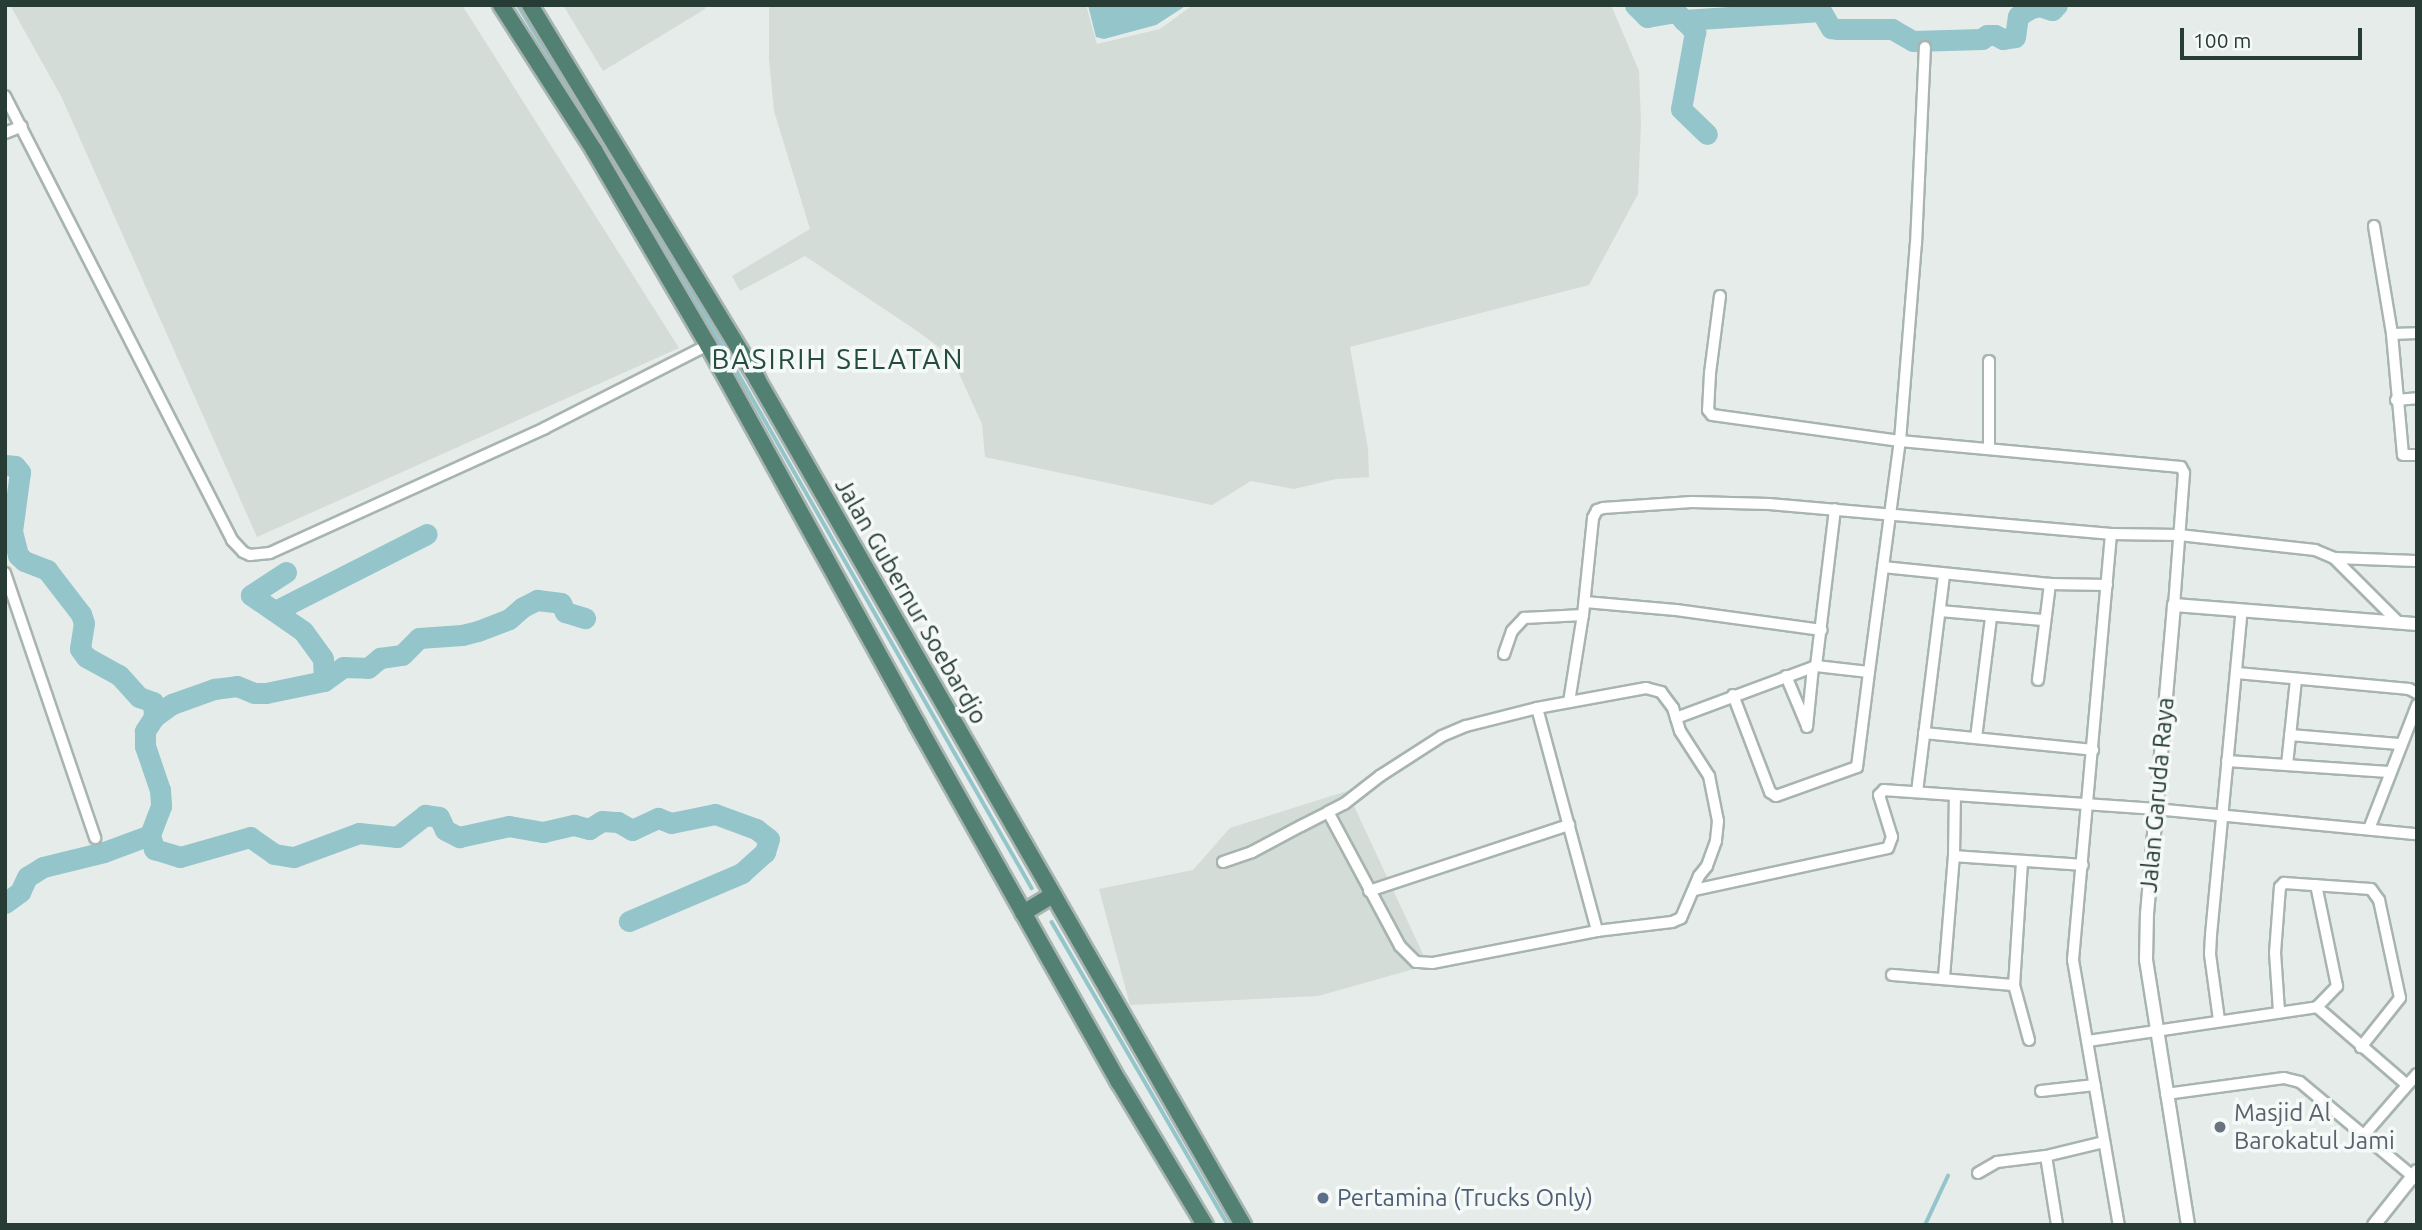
<!DOCTYPE html>
<html>
<head>
<meta charset="utf-8">
<style>
  body { margin:0 }
  #map { position:relative; width:2422px; height:1230px; overflow:hidden; background:#e5ece9; font-family:Ubuntu,sans-serif }
  div>[style] { position:absolute }
  .built>* { inset:0; background:#d3dcd7 }
  .water>* { inset:0; background:#94c5cb }
  .stream>* { height:3.5px; margin:-1.75px; padding:0 1.75px; transform-origin:1.75px; border-radius:1.75px; background:#94c5cb }
  .river>* { height:21px; margin:-10.5px; padding:0 10.5px; transform-origin:10.5px; border-radius:10.5px; background:#94c5cb }
  .roads { filter:drop-shadow(2px 0 #a8b4af) drop-shadow(-2px 0 #a8b4af) drop-shadow(0 2px #a8b4af) drop-shadow(0 -2px #a8b4af) }
  .minor>* { height:10px; margin:-5px; padding:0 5px; transform-origin:5px; border-radius:5px; background:#fff }
  .tertiary>* { height:12px; margin:-6px; padding:0 6px; transform-origin:6px; border-radius:6px; background:#fff }
  .trunk>* { height:16px; margin:-8px; padding:0 8px; transform-origin:8px; border-radius:8px; background:#528174 }
  .dots>* { width:19px; height:19px; translate:-50% -50%; box-sizing:border-box; border:4px solid #f5f9f7; border-radius:50% }
  span { translate:-50% -50%; white-space:nowrap; text-align:center; line-height:1.15; -webkit-text-stroke:7px #f5f9f7; paint-order:stroke }
  .street-label { font-size:24px; color:#263c35 }
  .worship-label { font-size:24px; color:#5b616d }
  .left { translate:0 -50%; text-align:left }
  .service-label { font-size:24px; color:#4e5e75 }
  .quarter-label { font-size:28px; color:#244c40; letter-spacing:2px }
  .frame { position:absolute; inset:0; border:7px solid #263c35; pointer-events:none }
  .scale { position:absolute; left:2180px; top:28px; width:182px; height:32px; box-sizing:border-box; border:4px solid #263c35; border-top:0; padding-left:9px; font-size:21px; line-height:24px; white-space:nowrap; color:#263c35; -webkit-text-stroke:5px #f5f9f7; paint-order:stroke }
</style>
</head>
<body>
<div id="map">
  <div class="built">
    <div style="clip-path:polygon(10px 5px,462px 5px,679px 348px,257px 537px,61px 96px)"></div>
    <div style="clip-path:polygon(563px 5px,705px 5px,705px 9px,603px 71px)"></div>
    <div style="clip-path:polygon(769px 5px,1086px 5px,1097px 44px,1160px 29px,1193px 5px,1611px 5px,1639px 71px,1641px 123px,1638px 194px,1589px 285px,1350px 347px,1368px 449px,1369px 477px,1336px 479px,1294px 489px,1251px 481px,1212px 505px,985px 457px,982px 424px,951px 356px,917px 331px,805px 256px,740px 291px,732px 276px,810px 229px,774px 111px,769px 59px)"></div>
    <div style="clip-path:polygon(1347px 791px,1428px 965px,1318px 996px,1130px 1005px,1099px 889px,1193px 870px,1230px 828px)"></div>
  </div>
  <div class="water">
    <div style="clip-path:polygon(1088px 5px,1187px 5px,1156px 25px,1104px 39px,1096px 37px)"></div>
  </div>
  <div class="stream">
    <div style="left:518px;top:5px;width:316px;rotate:58.7deg"></div>
    <div style="left:682px;top:275px;width:706px;rotate:60.28deg"></div>
    <div style="left:1052px;top:922px;width:350px;rotate:59.8deg"></div>
    <div style="left:1925px;top:1225px;width:54px;rotate:-64.9deg"></div>
  </div>
  <div class="river">
    <div style="left:1635px;top:5px;width:17px;rotate:45deg"></div>
    <div style="left:1647px;top:17px;width:29px;rotate:-10deg"></div>
    <div style="left:1676px;top:12px;width:28px;rotate:46deg"></div>
    <div style="left:1695px;top:32px;width:78px;rotate:100.3deg"></div>
    <div style="left:1681px;top:109px;width:36px;rotate:44deg"></div>
    <div style="left:1683px;top:20px;width:138px;rotate:-3.7deg"></div>
    <div style="left:1821px;top:11px;width:20px;rotate:60deg"></div>
    <div style="left:1831px;top:28px;width:6px;rotate:9deg"></div>
    <div style="left:1837px;top:29px;width:55px"></div>
    <div style="left:1892px;top:29px;width:24px;rotate:30deg"></div>
    <div style="left:1913px;top:41px;width:69px;rotate:-1.7deg"></div>
    <div style="left:1982px;top:39px;width:6px;rotate:-39deg"></div>
    <div style="left:1987px;top:35px;width:8px"></div>
    <div style="left:1995px;top:35px;width:9px;rotate:27deg"></div>
    <div style="left:2003px;top:39px;width:12px;rotate:-9deg"></div>
    <div style="left:2015px;top:37px;width:21px;rotate:-82deg"></div>
    <div style="left:2018px;top:16px;width:13px;rotate:-32deg"></div>
    <div style="left:2029px;top:9px;width:10px;rotate:-17deg"></div>
    <div style="left:2039px;top:6px;width:14px;rotate:17deg"></div>
    <div style="left:2052px;top:10px;width:7px;rotate:-45deg"></div>
    <div style="left:5px;top:465px;width:10px;rotate:6deg"></div>
    <div style="left:15px;top:466px;width:8px;rotate:50deg"></div>
    <div style="left:20px;top:472px;width:60px;rotate:97.7deg"></div>
    <div style="left:12px;top:531px;width:25px;rotate:76deg"></div>
    <div style="left:18px;top:555px;width:8px;rotate:45deg"></div>
    <div style="left:24px;top:561px;width:25px;rotate:21deg"></div>
    <div style="left:47px;top:570px;width:56px;rotate:52.3deg"></div>
    <div style="left:81px;top:614px;width:9px;rotate:72deg"></div>
    <div style="left:84px;top:623px;width:26px;rotate:99deg"></div>
    <div style="left:80px;top:649px;width:10px;rotate:53deg"></div>
    <div style="left:86px;top:657px;width:38px;rotate:29deg"></div>
    <div style="left:119px;top:675px;width:30px;rotate:48deg"></div>
    <div style="left:139px;top:697px;width:15px;rotate:20deg"></div>
    <div style="left:153px;top:702px;width:15px;rotate:86deg"></div>
    <div style="left:154px;top:717px;width:17px;rotate:123deg"></div>
    <div style="left:145px;top:731px;width:15px;rotate:90deg"></div>
    <div style="left:145px;top:746px;width:46px;rotate:71.2deg"></div>
    <div style="left:160px;top:790px;width:16px;rotate:86deg"></div>
    <div style="left:161px;top:806px;width:31px;rotate:111deg"></div>
    <div style="left:150px;top:835px;width:15px;rotate:74deg"></div>
    <div style="left:154px;top:849px;width:27px;rotate:17deg"></div>
    <div style="left:180px;top:857px;width:73px;rotate:-15.9deg"></div>
    <div style="left:250px;top:837px;width:29px;rotate:35deg"></div>
    <div style="left:274px;top:854px;width:20px;rotate:9deg"></div>
    <div style="left:294px;top:857px;width:69px;rotate:-20.3deg"></div>
    <div style="left:359px;top:833px;width:38px;rotate:6deg"></div>
    <div style="left:397px;top:837px;width:36px;rotate:-38deg"></div>
    <div style="left:425px;top:815px;width:14px;rotate:8deg"></div>
    <div style="left:439px;top:817px;width:14px;rotate:65deg"></div>
    <div style="left:445px;top:830px;width:16px;rotate:27deg"></div>
    <div style="left:459px;top:837px;width:51px;rotate:-12.4deg"></div>
    <div style="left:509px;top:826px;width:35px;rotate:10deg"></div>
    <div style="left:543px;top:832px;width:32px;rotate:-13deg"></div>
    <div style="left:574px;top:825px;width:16px;rotate:15deg"></div>
    <div style="left:589px;top:829px;width:15px;rotate:-32deg"></div>
    <div style="left:602px;top:821px;width:16px;rotate:4deg"></div>
    <div style="left:618px;top:822px;width:16px;rotate:30deg"></div>
    <div style="left:632px;top:830px;width:29px;rotate:-25deg"></div>
    <div style="left:658px;top:818px;width:14px;rotate:21deg"></div>
    <div style="left:671px;top:823px;width:45px;rotate:-11.6deg"></div>
    <div style="left:715px;top:814px;width:44px;rotate:20.1deg"></div>
    <div style="left:756px;top:829px;width:16px;rotate:38deg"></div>
    <div style="left:769px;top:839px;width:14px;rotate:107deg"></div>
    <div style="left:765px;top:852px;width:31px;rotate:138deg"></div>
    <div style="left:742px;top:873px;width:123px;rotate:157deg"></div>
    <div style="left:286px;top:572px;width:42px;rotate:146.7deg"></div>
    <div style="left:251px;top:595px;width:63px;rotate:34.7deg"></div>
    <div style="left:303px;top:631px;width:34px;rotate:54deg"></div>
    <div style="left:323px;top:659px;width:22px;rotate:87deg"></div>
    <div style="left:275px;top:611px;width:170px;rotate:-26.9deg"></div>
    <div style="left:154px;top:717px;width:22px;rotate:-36deg"></div>
    <div style="left:172px;top:704px;width:45px;rotate:-19.7deg"></div>
    <div style="left:214px;top:689px;width:23px;rotate:-7deg"></div>
    <div style="left:237px;top:686px;width:18px;rotate:22deg"></div>
    <div style="left:254px;top:693px;width:12px"></div>
    <div style="left:266px;top:693px;width:59px;rotate:-11.7deg"></div>
    <div style="left:324px;top:681px;width:24px;rotate:-36deg"></div>
    <div style="left:343px;top:667px;width:25px;rotate:2deg"></div>
    <div style="left:368px;top:668px;width:16px;rotate:-40deg"></div>
    <div style="left:380px;top:658px;width:22px;rotate:-8deg"></div>
    <div style="left:402px;top:655px;width:24px;rotate:-45deg"></div>
    <div style="left:419px;top:638px;width:43px;rotate:-4deg"></div>
    <div style="left:462px;top:635px;width:16px;rotate:-14deg"></div>
    <div style="left:478px;top:631px;width:33px;rotate:-21deg"></div>
    <div style="left:509px;top:619px;width:18px;rotate:-41deg"></div>
    <div style="left:523px;top:607px;width:16px;rotate:-27deg"></div>
    <div style="left:537px;top:600px;width:24px;rotate:7deg"></div>
    <div style="left:561px;top:603px;width:10px;rotate:66deg"></div>
    <div style="left:565px;top:612px;width:21px;rotate:17deg"></div>
    <div style="left:5px;top:903px;width:19px;rotate:-36deg"></div>
    <div style="left:20px;top:892px;width:17px;rotate:-65deg"></div>
    <div style="left:27px;top:877px;width:19px;rotate:-32deg"></div>
    <div style="left:43px;top:867px;width:63px;rotate:-13.8deg"></div>
    <div style="left:104px;top:852px;width:49px;rotate:-20.3deg"></div>
  </div>
  <div class="roads">
    <div class="minor">
      <div style="left:5px;top:96px;width:499px;rotate:62.9deg"></div>
      <div style="left:232px;top:540px;width:16px;rotate:47deg"></div>
      <div style="left:243px;top:552px;width:8px;rotate:23deg"></div>
      <div style="left:250px;top:555px;width:20px;rotate:-6deg"></div>
      <div style="left:270px;top:553px;width:302px;rotate:-24.4deg"></div>
      <div style="left:545px;top:428px;width:183px;rotate:-27deg"></div>
      <div style="left:5px;top:133px;width:18px;rotate:-22deg"></div>
      <div style="left:2374px;top:226px;width:109px;rotate:80.5deg"></div>
      <div style="left:2392px;top:334px;width:121px;rotate:84.8deg"></div>
      <div style="left:2403px;top:455px;width:14px"></div>
      <div style="left:1720px;top:296px;width:78px;rotate:97.4deg"></div>
      <div style="left:1710px;top:373px;width:37px;rotate:93deg"></div>
      <div style="left:1708px;top:410px;width:6px;rotate:51deg"></div>
      <div style="left:1712px;top:415px;width:190px;rotate:7.9deg"></div>
      <div style="left:1900px;top:441px;width:282px;rotate:5.3deg"></div>
      <div style="left:2181px;top:467px;width:7px;rotate:63deg"></div>
      <div style="left:2184px;top:473px;width:132px;rotate:94.3deg"></div>
      <div style="left:2392px;top:334px;width:25px;rotate:-2deg"></div>
      <div style="left:1989px;top:361px;width:87px;rotate:90deg"></div>
      <div style="left:2396px;top:400px;width:21px;rotate:-5deg"></div>
      <div style="left:2111px;top:534px;width:428px;rotate:95.1deg"></div>
      <div style="left:2073px;top:960px;width:269px;rotate:80.2deg"></div>
      <div style="left:2334px;top:558px;width:83px;rotate:2.1deg"></div>
      <div style="left:1883px;top:567px;width:168px;rotate:5.8deg"></div>
      <div style="left:2050px;top:584px;width:57px;rotate:1deg"></div>
      <div style="left:5px;top:573px;width:280px;rotate:71.2deg"></div>
      <div style="left:1585px;top:602px;width:91px;rotate:5deg"></div>
      <div style="left:1676px;top:610px;width:147px;rotate:7.8deg"></div>
      <div style="left:1940px;top:611px;width:103px;rotate:5deg"></div>
      <div style="left:1504px;top:654px;width:24px;rotate:-71deg"></div>
      <div style="left:1512px;top:631px;width:18px;rotate:-47deg"></div>
      <div style="left:1524px;top:618px;width:59px;rotate:-2.9deg"></div>
      <div style="left:1816px;top:666px;width:158px;rotate:-83.1deg"></div>
      <div style="left:2237px;top:673px;width:173px;rotate:5.3deg"></div>
      <div style="left:2409px;top:689px;width:9px;rotate:27deg"></div>
      <div style="left:1786px;top:676px;width:54px;rotate:67.2deg"></div>
      <div style="left:2038px;top:680px;width:97px;rotate:-82.9deg"></div>
      <div style="left:1733px;top:695px;width:104px;rotate:69.1deg"></div>
      <div style="left:1770px;top:792px;width:7px;rotate:34deg"></div>
      <div style="left:1776px;top:796px;width:86px;rotate:-19.7deg"></div>
      <div style="left:1857px;top:767px;width:96px;rotate:-82.8deg"></div>
      <div style="left:1569px;top:702px;width:88px;rotate:-80.9deg"></div>
      <div style="left:1583px;top:615px;width:98px;rotate:-84.1deg"></div>
      <div style="left:1593px;top:518px;width:9px;rotate:-63deg"></div>
      <div style="left:1597px;top:510px;width:6px;rotate:-18deg"></div>
      <div style="left:1603px;top:508px;width:89px;rotate:-3.9deg"></div>
      <div style="left:1692px;top:502px;width:77px;rotate:1.5deg"></div>
      <div style="left:1769px;top:504px;width:343px;rotate:5deg"></div>
      <div style="left:2111px;top:534px;width:68px;rotate:0.8deg"></div>
      <div style="left:2179px;top:535px;width:137px;rotate:6.3deg"></div>
      <div style="left:2315px;top:550px;width:21px;rotate:23deg"></div>
      <div style="left:2334px;top:558px;width:92px;rotate:45deg"></div>
      <div style="left:1537px;top:708px;width:231px;rotate:74.9deg"></div>
      <div style="left:1676px;top:718px;width:149px;rotate:-20.4deg"></div>
      <div style="left:1816px;top:666px;width:53px;rotate:6.5deg"></div>
      <div style="left:1869px;top:672px;width:233px;rotate:-82.4deg"></div>
      <div style="left:1900px;top:441px;width:198px;rotate:-85.4deg"></div>
      <div style="left:1916px;top:244px;width:197px;rotate:-87.4deg"></div>
      <div style="left:1807px;top:727px;width:60px;rotate:-84.3deg"></div>
      <div style="left:1924px;top:733px;width:170px;rotate:5.7deg"></div>
      <div style="left:2290px;top:735px;width:109px;rotate:4.7deg"></div>
      <div style="left:1976px;top:738px;width:122px;rotate:-82.9deg"></div>
      <div style="left:2227px;top:761px;width:162px;rotate:3.9deg"></div>
      <div style="left:2287px;top:765px;width:86px;rotate:-84deg"></div>
      <div style="left:1917px;top:792px;width:219px;rotate:-82.9deg"></div>
      <div style="left:2369px;top:829px;width:133px;rotate:-68.8deg"></div>
      <div style="left:1954px;top:856px;width:129px;rotate:4deg"></div>
      <div style="left:1223px;top:862px;width:31px;rotate:-19deg"></div>
      <div style="left:1252px;top:852px;width:55px;rotate:-28deg"></div>
      <div style="left:1301px;top:826px;width:30px;rotate:-27deg"></div>
      <div style="left:1328px;top:812px;width:18px;rotate:-27deg"></div>
      <div style="left:1344px;top:804px;width:46px;rotate:-37.9deg"></div>
      <div style="left:1380px;top:776px;width:74px;rotate:-32.8deg"></div>
      <div style="left:1442px;top:736px;width:26px;rotate:-23deg"></div>
      <div style="left:1466px;top:726px;width:73px;rotate:-14.2deg"></div>
      <div style="left:1537px;top:708px;width:111px;rotate:-10.4deg"></div>
      <div style="left:1646px;top:688px;width:16px;rotate:15deg"></div>
      <div style="left:1661px;top:692px;width:20px;rotate:53deg"></div>
      <div style="left:1673px;top:708px;width:24px;rotate:73deg"></div>
      <div style="left:1680px;top:731px;width:54px;rotate:57.2deg"></div>
      <div style="left:1709px;top:776px;width:46px;rotate:78.7deg"></div>
      <div style="left:1718px;top:821px;width:20px;rotate:96deg"></div>
      <div style="left:1716px;top:841px;width:27px;rotate:110deg"></div>
      <div style="left:1707px;top:866px;width:13px;rotate:129deg"></div>
      <div style="left:1699px;top:876px;width:46px;rotate:113.2deg"></div>
      <div style="left:1681px;top:918px;width:10px;rotate:156deg"></div>
      <div style="left:1672px;top:922px;width:76px;rotate:173.2deg"></div>
      <div style="left:1597px;top:931px;width:168px;rotate:169deg"></div>
      <div style="left:1432px;top:963px;width:16px;rotate:-176deg"></div>
      <div style="left:1416px;top:962px;width:23px;rotate:-135deg"></div>
      <div style="left:1400px;top:946px;width:152px;rotate:-118.2deg"></div>
      <div style="left:2022px;top:862px;width:123px;rotate:93.7deg"></div>
      <div style="left:2014px;top:985px;width:57px;rotate:74.7deg"></div>
      <div style="left:1694px;top:890px;width:198px;rotate:-12.2deg"></div>
      <div style="left:1888px;top:848px;width:12px;rotate:-70deg"></div>
      <div style="left:1892px;top:837px;width:44px;rotate:-107.2deg"></div>
      <div style="left:1879px;top:795px;width:7px;rotate:-45deg"></div>
      <div style="left:1884px;top:790px;width:272px;rotate:4deg"></div>
      <div style="left:2155px;top:809px;width:263px;rotate:5.5deg"></div>
      <div style="left:1369px;top:891px;width:211px;rotate:-18.3deg"></div>
      <div style="left:1892px;top:975px;width:122px;rotate:4.7deg"></div>
      <div style="left:1944px;top:977px;width:121px;rotate:-85.3deg"></div>
      <div style="left:1954px;top:856px;width:61px;rotate:-89.1deg"></div>
      <div style="left:2317px;top:1007px;width:118px;rotate:40.9deg"></div>
      <div style="left:2279px;top:1011px;width:58px;rotate:-93.9deg"></div>
      <div style="left:2275px;top:953px;width:66px;rotate:-85.7deg"></div>
      <div style="left:2280px;top:887px;width:6px;rotate:-45deg"></div>
      <div style="left:2284px;top:883px;width:87px;rotate:3.9deg"></div>
      <div style="left:2371px;top:889px;width:14px;rotate:54deg"></div>
      <div style="left:2379px;top:900px;width:100px;rotate:77.9deg"></div>
      <div style="left:2400px;top:998px;width:63px;rotate:128.5deg"></div>
      <div style="left:2219px;top:1020px;width:67px;rotate:-97.8deg"></div>
      <div style="left:2210px;top:954px;width:19px;rotate:-87deg"></div>
      <div style="left:2211px;top:935px;width:326px;rotate:-84.6deg"></div>
      <div style="left:2088px;top:1041px;width:232px;rotate:-8.4deg"></div>
      <div style="left:2317px;top:1007px;width:29px;rotate:-46deg"></div>
      <div style="left:2337px;top:986px;width:103px;rotate:-101.7deg"></div>
      <div style="left:2041px;top:1091px;width:54px;rotate:-6.3deg"></div>
      <div style="left:2166px;top:1094px;width:119px;rotate:-7.7deg"></div>
      <div style="left:2284px;top:1078px;width:16px;rotate:14deg"></div>
      <div style="left:2300px;top:1082px;width:153px;rotate:39.9deg"></div>
      <div style="left:2364px;top:1135px;width:81px;rotate:-49deg"></div>
      <div style="left:2046px;top:1156px;width:70px;rotate:80.9deg"></div>
      <div style="left:1978px;top:1173px;width:22px;rotate:-30deg"></div>
      <div style="left:1997px;top:1162px;width:49px;rotate:-7deg"></div>
      <div style="left:2046px;top:1156px;width:60px;rotate:-13.6deg"></div>
    </div>
    <div class="tertiary">
      <div style="left:2188px;top:1225px;width:268px;rotate:-99deg"></div>
      <div style="left:2146px;top:960px;width:46px;rotate:-88.8deg"></div>
      <div style="left:2147px;top:914px;width:310px;rotate:-85deg"></div>
      <div style="left:2174px;top:605px;width:244px;rotate:4.5deg"></div>
      <div style="left:2374px;top:1225px;width:69px;rotate:-51.5deg"></div>
    </div>
    <div class="trunk">
      <div style="left:501px;top:5px;width:172px;rotate:57.3deg"></div>
      <div style="left:594px;top:150px;width:226px;rotate:59.7deg"></div>
      <div style="left:708px;top:345px;width:433px;rotate:61.1deg"></div>
      <div style="left:917px;top:724px;width:411px;rotate:60.6deg"></div>
      <div style="left:1119px;top:1082px;width:167px;rotate:59deg"></div>
      <div style="left:530px;top:5px;width:437px;rotate:58.7deg"></div>
      <div style="left:757px;top:379px;width:976px;rotate:60.12deg"></div>
      <div style="left:1023px;top:913px;width:35px;rotate:-31deg"></div>
    </div>
  </div>
  <div class="dots">
    <div style="left:2220px;top:1127px;background:#6b7280"></div>
    <div style="left:1323px;top:1198px;background:#5c6f8a"></div>
  </div>
  <div class="street-label">
    <span style="left:911px;top:601px;rotate:60deg">Jalan Gubernur Soebardjo</span>
    <span style="left:2157px;top:795px;rotate:-85deg">Jalan Garuda Raya</span>
  </div>
  <div class="worship-label">
    <span class="left" style="left:2234px;top:1127px">Masjid Al<br>Barokatul Jami</span>
  </div>
  <div class="service-label">
    <span class="left" style="left:1337px;top:1198px">Pertamina (Trucks Only)</span>
  </div>
  <div class="quarter-label">
    <span style="left:838px;top:359px">BASIRIH SELATAN</span>
  </div>
  <div class="frame"></div>
  <div class="scale">100 m</div>
</div>
</body>
</html>
